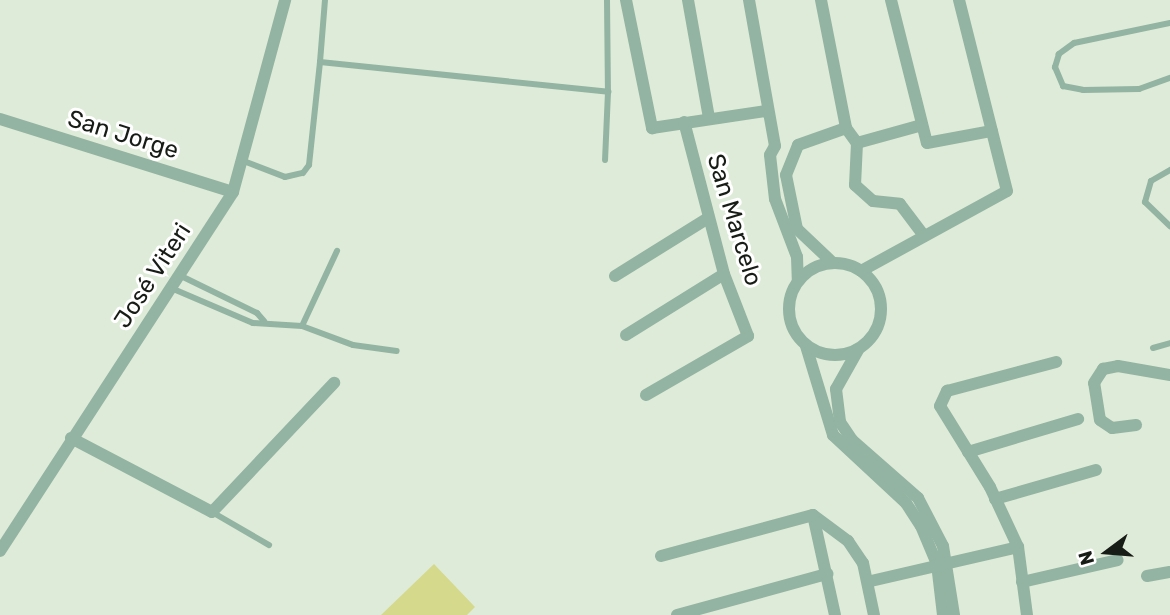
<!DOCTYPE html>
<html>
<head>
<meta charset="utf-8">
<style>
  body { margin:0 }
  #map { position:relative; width:1170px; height:615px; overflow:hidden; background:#dfebd9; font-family:Rubik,sans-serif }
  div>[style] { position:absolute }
  .building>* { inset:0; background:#d5d98c }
  .service>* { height:6px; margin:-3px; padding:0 3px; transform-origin:3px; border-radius:3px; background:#93b4a2 }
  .minor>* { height:12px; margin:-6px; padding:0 6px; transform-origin:6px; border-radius:6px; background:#93b4a2 }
  .minor>.ring { margin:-6px; padding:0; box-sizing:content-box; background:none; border:12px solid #93b4a2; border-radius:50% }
  span { translate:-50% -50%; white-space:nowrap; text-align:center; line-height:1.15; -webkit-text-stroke:6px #fff; paint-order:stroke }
  .street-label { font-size:24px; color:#181c16 }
  .north { position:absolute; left:1072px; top:517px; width:70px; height:70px; -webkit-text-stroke:5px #fff; paint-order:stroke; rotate:254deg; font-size:19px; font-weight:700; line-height:28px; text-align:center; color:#181c16 }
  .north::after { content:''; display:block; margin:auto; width:24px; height:32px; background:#181c16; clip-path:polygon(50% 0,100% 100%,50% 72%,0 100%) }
</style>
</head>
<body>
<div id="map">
  <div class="building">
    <div style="clip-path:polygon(434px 564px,475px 607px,467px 615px,381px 615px)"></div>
  </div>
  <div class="service">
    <div style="left:607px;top:0;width:92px;rotate:89.4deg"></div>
    <div style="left:1170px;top:23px;width:98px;rotate:168.2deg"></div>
    <div style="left:1074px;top:43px;width:19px;rotate:144deg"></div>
    <div style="left:1059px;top:54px;width:14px;rotate:107deg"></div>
    <div style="left:1055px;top:67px;width:21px;rotate:67deg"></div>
    <div style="left:1063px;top:86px;width:20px;rotate:11deg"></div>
    <div style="left:1083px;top:90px;width:56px;rotate:-1deg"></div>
    <div style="left:1139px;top:89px;width:33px;rotate:-20deg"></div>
    <div style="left:320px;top:62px;width:62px;rotate:-85.4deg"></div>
    <div style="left:241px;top:160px;width:47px;rotate:21.1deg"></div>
    <div style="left:285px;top:177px;width:18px;rotate:-13deg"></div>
    <div style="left:303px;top:173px;width:10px;rotate:-53deg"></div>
    <div style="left:309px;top:165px;width:104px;rotate:-83.9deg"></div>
    <div style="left:320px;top:62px;width:290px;rotate:5.9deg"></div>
    <div style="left:608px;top:92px;width:68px;rotate:92.5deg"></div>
    <div style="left:1170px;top:170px;width:22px;rotate:150deg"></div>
    <div style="left:1151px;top:181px;width:22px;rotate:106deg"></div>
    <div style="left:1145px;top:202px;width:35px;rotate:44deg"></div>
    <div style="left:179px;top:275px;width:87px;rotate:26deg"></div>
    <div style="left:257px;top:313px;width:11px;rotate:49deg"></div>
    <div style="left:171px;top:288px;width:89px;rotate:23.1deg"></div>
    <div style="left:253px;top:323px;width:49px;rotate:3.5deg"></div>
    <div style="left:302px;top:326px;width:83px;rotate:-65deg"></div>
    <div style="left:302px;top:326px;width:54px;rotate:20.4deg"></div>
    <div style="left:353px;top:345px;width:44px;rotate:7.8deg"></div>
    <div style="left:1153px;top:348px;width:18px;rotate:-16deg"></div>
    <div style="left:212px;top:512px;width:66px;rotate:30.1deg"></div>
  </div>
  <div class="minor">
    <div style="left:626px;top:0;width:131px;rotate:78.5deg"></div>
    <div style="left:652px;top:128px;width:115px;rotate:-8.5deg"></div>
    <div style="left:688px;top:0;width:120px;rotate:79.9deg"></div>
    <div style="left:749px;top:0;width:148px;rotate:79.9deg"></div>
    <div style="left:775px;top:146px;width:10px;rotate:119deg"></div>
    <div style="left:770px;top:155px;width:44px;rotate:83.5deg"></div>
    <div style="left:775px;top:199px;width:62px;rotate:69.2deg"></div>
    <div style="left:797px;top:257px;width:23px;rotate:88deg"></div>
    <div style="left:821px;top:0;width:130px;rotate:78.9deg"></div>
    <div style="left:846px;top:128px;width:19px;rotate:54deg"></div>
    <div style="left:857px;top:143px;width:42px;rotate:92.7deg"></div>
    <div style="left:855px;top:185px;width:24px;rotate:42deg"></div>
    <div style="left:873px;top:201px;width:27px;rotate:6deg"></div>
    <div style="left:900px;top:204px;width:40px;rotate:53deg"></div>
    <div style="left:891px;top:0;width:147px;rotate:75.9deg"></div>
    <div style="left:927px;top:143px;width:66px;rotate:-10.5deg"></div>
    <div style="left:0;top:119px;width:244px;rotate:17.4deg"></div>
    <div style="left:857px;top:143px;width:67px;rotate:-15.5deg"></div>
    <div class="ring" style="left:789px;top:263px;width:80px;height:80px"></div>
    <div style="left:833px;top:263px;width:50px;rotate:-136.6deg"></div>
    <div style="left:797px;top:229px;width:55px;rotate:-101.5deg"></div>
    <div style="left:786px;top:175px;width:32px;rotate:-68deg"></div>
    <div style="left:798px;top:145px;width:51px;rotate:-19.5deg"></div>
    <div style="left:861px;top:271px;width:166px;rotate:-28.7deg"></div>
    <div style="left:1007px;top:191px;width:197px;rotate:-104.1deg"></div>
    <div style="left:615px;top:276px;width:110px;rotate:-31.9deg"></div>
    <div style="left:626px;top:335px;width:115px;rotate:-31.9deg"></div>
    <div style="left:806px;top:346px;width:93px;rotate:73.1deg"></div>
    <div style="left:833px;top:435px;width:100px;rotate:43deg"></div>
    <div style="left:906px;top:503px;width:27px;rotate:57deg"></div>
    <div style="left:921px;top:526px;width:41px;rotate:67.2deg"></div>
    <div style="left:937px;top:564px;width:51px;rotate:83.3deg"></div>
    <div style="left:858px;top:350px;width:45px;rotate:119.4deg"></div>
    <div style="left:836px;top:389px;width:33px;rotate:83deg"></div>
    <div style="left:840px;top:422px;width:22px;rotate:56deg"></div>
    <div style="left:852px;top:440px;width:88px;rotate:41.3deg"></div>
    <div style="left:918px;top:498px;width:54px;rotate:62.5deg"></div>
    <div style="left:943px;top:546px;width:70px;rotate:80.9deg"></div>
    <div style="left:646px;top:395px;width:118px;rotate:-30deg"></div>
    <div style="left:748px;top:336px;width:66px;rotate:-111.2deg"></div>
    <div style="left:724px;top:274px;width:157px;rotate:-104.7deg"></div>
    <div style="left:1136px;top:425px;width:24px;rotate:173deg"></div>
    <div style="left:1112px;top:428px;width:14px;rotate:-146deg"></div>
    <div style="left:1100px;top:420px;width:37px;rotate:-99deg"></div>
    <div style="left:1094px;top:383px;width:17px;rotate:-57deg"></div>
    <div style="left:1103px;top:369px;width:15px;rotate:-11deg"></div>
    <div style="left:1118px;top:366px;width:53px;rotate:9.8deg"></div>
    <div style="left:71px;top:438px;width:159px;rotate:27.7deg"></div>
    <div style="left:212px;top:512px;width:178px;rotate:-46.6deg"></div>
    <div style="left:968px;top:452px;width:115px;rotate:-16.7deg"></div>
    <div style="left:995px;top:499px;width:105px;rotate:-16deg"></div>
    <div style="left:813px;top:515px;width:44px;rotate:36.6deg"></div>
    <div style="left:848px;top:541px;width:27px;rotate:56deg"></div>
    <div style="left:863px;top:563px;width:53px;rotate:78.1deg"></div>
    <div style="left:813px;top:515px;width:102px;rotate:77.6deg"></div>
    <div style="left:0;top:551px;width:428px;rotate:-57deg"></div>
    <div style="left:233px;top:192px;width:199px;rotate:-74.8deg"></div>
    <div style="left:661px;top:556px;width:157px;rotate:-15.1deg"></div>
    <div style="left:1147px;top:576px;width:23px;rotate:-10deg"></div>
    <div style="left:871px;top:581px;width:151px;rotate:-13deg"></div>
    <div style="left:1022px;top:582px;width:98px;rotate:-12.9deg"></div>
    <div style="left:677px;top:615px;width:156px;rotate:-15.3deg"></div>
    <div style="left:1027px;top:615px;width:69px;rotate:-97.5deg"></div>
    <div style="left:1018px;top:547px;width:66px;rotate:-115deg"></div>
    <div style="left:990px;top:487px;width:95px;rotate:-121.7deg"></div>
    <div style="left:940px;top:406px;width:17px;rotate:-65deg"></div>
    <div style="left:947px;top:391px;width:113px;rotate:-14.9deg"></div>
  </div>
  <div class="street-label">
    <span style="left:123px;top:135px;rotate:17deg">San Jorge</span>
    <span style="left:734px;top:220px;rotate:73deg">San Marcelo</span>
    <span style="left:153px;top:276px;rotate:-57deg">José Viteri</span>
  </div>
  <div class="north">N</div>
</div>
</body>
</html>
